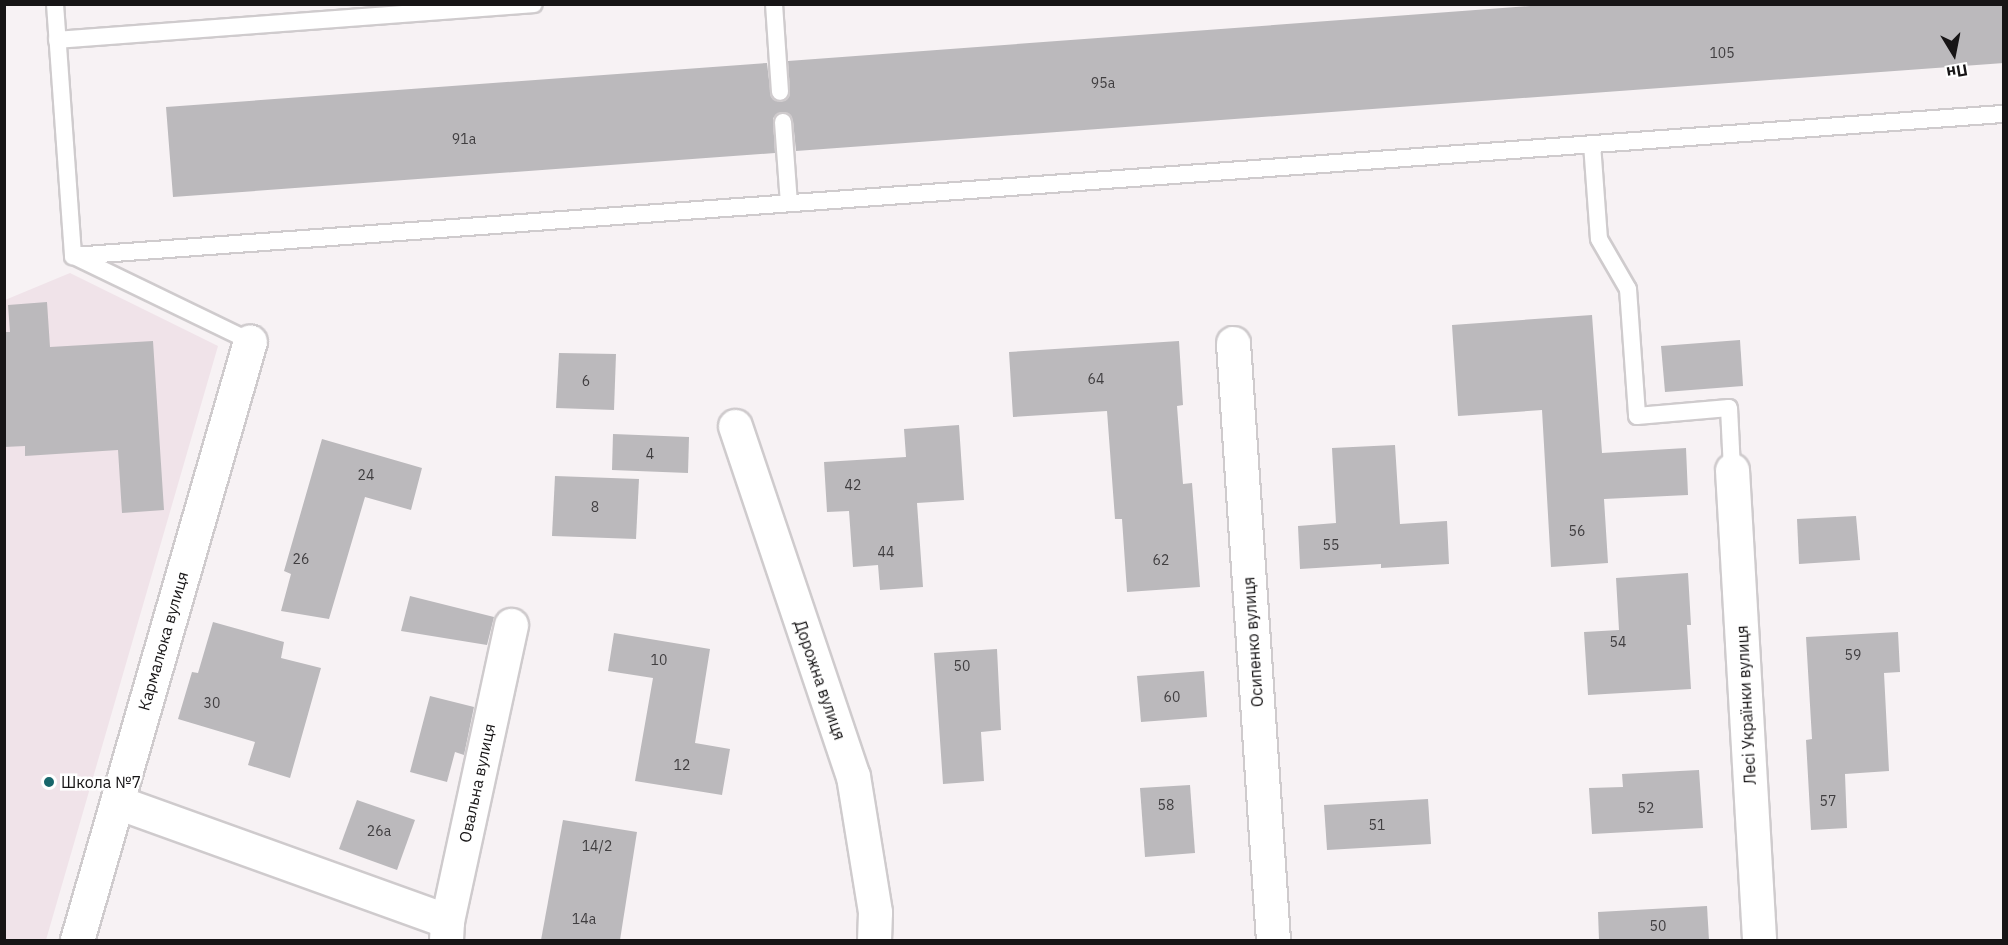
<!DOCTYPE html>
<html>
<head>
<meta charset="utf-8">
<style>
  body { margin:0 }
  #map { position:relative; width:2008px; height:945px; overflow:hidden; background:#f7f2f4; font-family:"IBM Plex Sans",sans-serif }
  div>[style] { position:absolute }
  .built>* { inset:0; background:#f0e3e9 }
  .building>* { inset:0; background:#bbb9bc }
  .roads { filter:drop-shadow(2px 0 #cfcbcd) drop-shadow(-2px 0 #cfcbcd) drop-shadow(0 2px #cfcbcd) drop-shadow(0 -2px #cfcbcd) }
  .service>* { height:16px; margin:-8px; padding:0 8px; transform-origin:8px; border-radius:8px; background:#fff }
  .minor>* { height:33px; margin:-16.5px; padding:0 16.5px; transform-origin:16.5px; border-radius:16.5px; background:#fff }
  .dots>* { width:16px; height:16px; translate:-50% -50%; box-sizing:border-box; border:3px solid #fff; border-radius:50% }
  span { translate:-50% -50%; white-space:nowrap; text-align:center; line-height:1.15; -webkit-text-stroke:5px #fff; paint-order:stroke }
  .number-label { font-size:14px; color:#403e40 }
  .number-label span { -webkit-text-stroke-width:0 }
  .street-label { font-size:16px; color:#171516 }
  .poi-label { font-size:16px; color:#171516 }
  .left { translate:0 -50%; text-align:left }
  .frame { position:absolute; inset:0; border:6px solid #171516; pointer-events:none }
  .north { position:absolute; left:1924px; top:24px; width:60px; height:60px; -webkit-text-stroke:4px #fff; paint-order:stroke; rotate:170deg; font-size:16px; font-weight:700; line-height:24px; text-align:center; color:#171516 }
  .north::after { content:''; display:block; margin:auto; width:21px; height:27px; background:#171516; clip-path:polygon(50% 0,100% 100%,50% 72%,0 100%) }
</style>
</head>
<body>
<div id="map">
  <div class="built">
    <div style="clip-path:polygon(70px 273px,218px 346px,46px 940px,5px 940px,5px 300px)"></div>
  </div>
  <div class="building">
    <div style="clip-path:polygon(1558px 4px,2004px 4px,2004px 63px,796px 151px,793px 121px,791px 116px,783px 112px,773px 118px,775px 153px,173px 197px,166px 107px,767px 63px,771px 97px,781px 102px,789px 97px,790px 92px,788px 61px)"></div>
    <div style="clip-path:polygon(47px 302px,50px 347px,153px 341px,164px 510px,122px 513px,118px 450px,25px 456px,25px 446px,4px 447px,4px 332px,10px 332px,8px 305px)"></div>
    <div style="clip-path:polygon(1592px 315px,1602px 453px,1686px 448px,1688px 495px,1604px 499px,1608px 563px,1551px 567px,1542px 410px,1458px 416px,1452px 325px)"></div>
    <div style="clip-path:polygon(1740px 340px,1743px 386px,1665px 392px,1661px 346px)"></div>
    <div style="clip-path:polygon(1179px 341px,1183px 405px,1177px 406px,1183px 484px,1192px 483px,1200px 587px,1127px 592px,1122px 519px,1115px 519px,1107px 411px,1013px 417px,1009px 352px)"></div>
    <div style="clip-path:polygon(559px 353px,616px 354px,614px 410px,556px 408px)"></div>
    <div style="clip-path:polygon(959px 425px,964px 500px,917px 503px,923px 587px,880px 590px,878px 565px,853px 567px,849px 511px,827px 512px,824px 462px,906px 457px,904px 429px)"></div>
    <div style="clip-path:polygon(613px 434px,689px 437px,688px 473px,612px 470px)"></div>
    <div style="clip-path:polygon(322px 439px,422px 468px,411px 510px,365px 497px,329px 619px,281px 611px,291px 574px,284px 571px)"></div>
    <div style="clip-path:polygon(1395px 445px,1400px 524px,1447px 521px,1449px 564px,1381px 568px,1381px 564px,1300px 569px,1298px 526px,1336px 523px,1332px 448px)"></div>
    <div style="clip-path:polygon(555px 476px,639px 479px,636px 539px,552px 536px)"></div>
    <div style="clip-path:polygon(1856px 516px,1860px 560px,1799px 564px,1797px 519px)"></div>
    <div style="clip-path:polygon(1688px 573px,1691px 625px,1687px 625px,1691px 689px,1588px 695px,1584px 632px,1619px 630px,1616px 578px)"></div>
    <div style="clip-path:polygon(410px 596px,494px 617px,487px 645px,401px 631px)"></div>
    <div style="clip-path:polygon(213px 622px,284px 642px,281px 658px,321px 668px,290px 778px,248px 765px,255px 742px,178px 719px,192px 672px,198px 673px)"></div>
    <div style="clip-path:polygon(1898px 632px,1900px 672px,1884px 673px,1889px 771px,1845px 774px,1847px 828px,1811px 830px,1806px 740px,1812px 739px,1806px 637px)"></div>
    <div style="clip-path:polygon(614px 633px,710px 649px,695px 743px,730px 749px,722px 795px,635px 781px,653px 678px,608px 671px)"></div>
    <div style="clip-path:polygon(997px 649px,1001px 730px,981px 732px,984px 781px,943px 784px,934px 653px)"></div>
    <div style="clip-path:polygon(1204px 671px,1207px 717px,1141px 722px,1137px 676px)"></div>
    <div style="clip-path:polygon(430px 696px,474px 707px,464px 755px,455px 752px,447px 782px,410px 772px)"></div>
    <div style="clip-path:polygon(1699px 770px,1703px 828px,1592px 834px,1589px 788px,1623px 787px,1622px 774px)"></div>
    <div style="clip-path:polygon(1190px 785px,1195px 853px,1145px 857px,1140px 788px)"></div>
    <div style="clip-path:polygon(1428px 799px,1431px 844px,1327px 850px,1324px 805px)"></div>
    <div style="clip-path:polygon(357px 800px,415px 820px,397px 870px,339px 849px)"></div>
    <div style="clip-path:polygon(563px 820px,637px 832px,620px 940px,541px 940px)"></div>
    <div style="clip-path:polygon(1707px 906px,1709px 940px,1599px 940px,1598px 912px)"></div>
  </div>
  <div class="roads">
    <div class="service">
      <div style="left:55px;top:4px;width:253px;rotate:85.9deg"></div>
      <div style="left:774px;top:4px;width:88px;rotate:86.1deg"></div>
      <div style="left:57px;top:40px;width:478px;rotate:-4.3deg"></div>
      <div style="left:783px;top:122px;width:81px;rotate:85.8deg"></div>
      <div style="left:1592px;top:144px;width:95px;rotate:85.8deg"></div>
      <div style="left:1599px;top:239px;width:58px;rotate:59.9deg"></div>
      <div style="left:1628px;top:289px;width:127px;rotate:85.9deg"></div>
      <div style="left:1637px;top:416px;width:92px;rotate:-5deg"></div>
      <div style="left:1729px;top:408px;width:62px;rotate:87.2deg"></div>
      <div style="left:73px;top:256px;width:1936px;rotate:-4.21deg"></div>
      <div style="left:74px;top:256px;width:195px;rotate:25.8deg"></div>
    </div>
    <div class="minor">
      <div style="left:1233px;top:343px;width:598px;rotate:86.17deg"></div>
      <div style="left:735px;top:426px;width:369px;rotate:71.4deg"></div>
      <div style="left:853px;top:776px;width:138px;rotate:80.8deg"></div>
      <div style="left:875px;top:912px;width:28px;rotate:92deg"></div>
      <div style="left:1732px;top:470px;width:471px;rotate:86.7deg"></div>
      <div style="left:117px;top:802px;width:351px;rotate:19.8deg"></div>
      <div style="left:77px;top:940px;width:623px;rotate:-73.89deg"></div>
      <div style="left:446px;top:940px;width:19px;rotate:-87deg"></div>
      <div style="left:447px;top:921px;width:303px;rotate:-77.8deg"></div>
    </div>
  </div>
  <div class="dots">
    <div style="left:49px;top:782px;background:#18666b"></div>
  </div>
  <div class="number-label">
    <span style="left:1722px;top:53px">105</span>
    <span style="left:1103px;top:83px">95а</span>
    <span style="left:464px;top:139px">91а</span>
    <span style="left:1096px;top:379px">64</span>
    <span style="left:586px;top:381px">6</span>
    <span style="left:650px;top:454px">4</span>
    <span style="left:366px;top:475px">24</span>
    <span style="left:853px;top:485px">42</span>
    <span style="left:595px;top:507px">8</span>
    <span style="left:1577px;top:531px">56</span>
    <span style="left:1331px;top:545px">55</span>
    <span style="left:886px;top:552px">44</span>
    <span style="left:301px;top:559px">26</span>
    <span style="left:1161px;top:560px">62</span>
    <span style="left:1618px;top:642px">54</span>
    <span style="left:1853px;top:655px">59</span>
    <span style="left:659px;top:660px">10</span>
    <span style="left:962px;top:666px">50</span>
    <span style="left:1172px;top:697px">60</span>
    <span style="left:212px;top:703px">30</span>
    <span style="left:682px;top:765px">12</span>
    <span style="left:1828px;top:801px">57</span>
    <span style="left:1166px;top:805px">58</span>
    <span style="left:1646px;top:808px">52</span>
    <span style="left:1377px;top:825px">51</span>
    <span style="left:379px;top:831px">26а</span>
    <span style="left:597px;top:846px">14/2</span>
    <span style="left:584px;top:919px">14а</span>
    <span style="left:1658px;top:926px">50</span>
  </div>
  <div class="street-label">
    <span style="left:163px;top:641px;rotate:-74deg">Кармалюка вулиця</span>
    <span style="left:1253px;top:642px;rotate:-94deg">Осипенко вулиця</span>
    <span style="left:820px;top:680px;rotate:71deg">Дорожна вулиця</span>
    <span style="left:1746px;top:705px;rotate:-93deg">Лесі Українки вулиця</span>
    <span style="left:477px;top:783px;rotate:-78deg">Овальна вулиця</span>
  </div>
  <div class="poi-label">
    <span class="left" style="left:61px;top:782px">Школа №7</span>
  </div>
  <div class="frame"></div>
  <div class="north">Пн</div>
</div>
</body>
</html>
